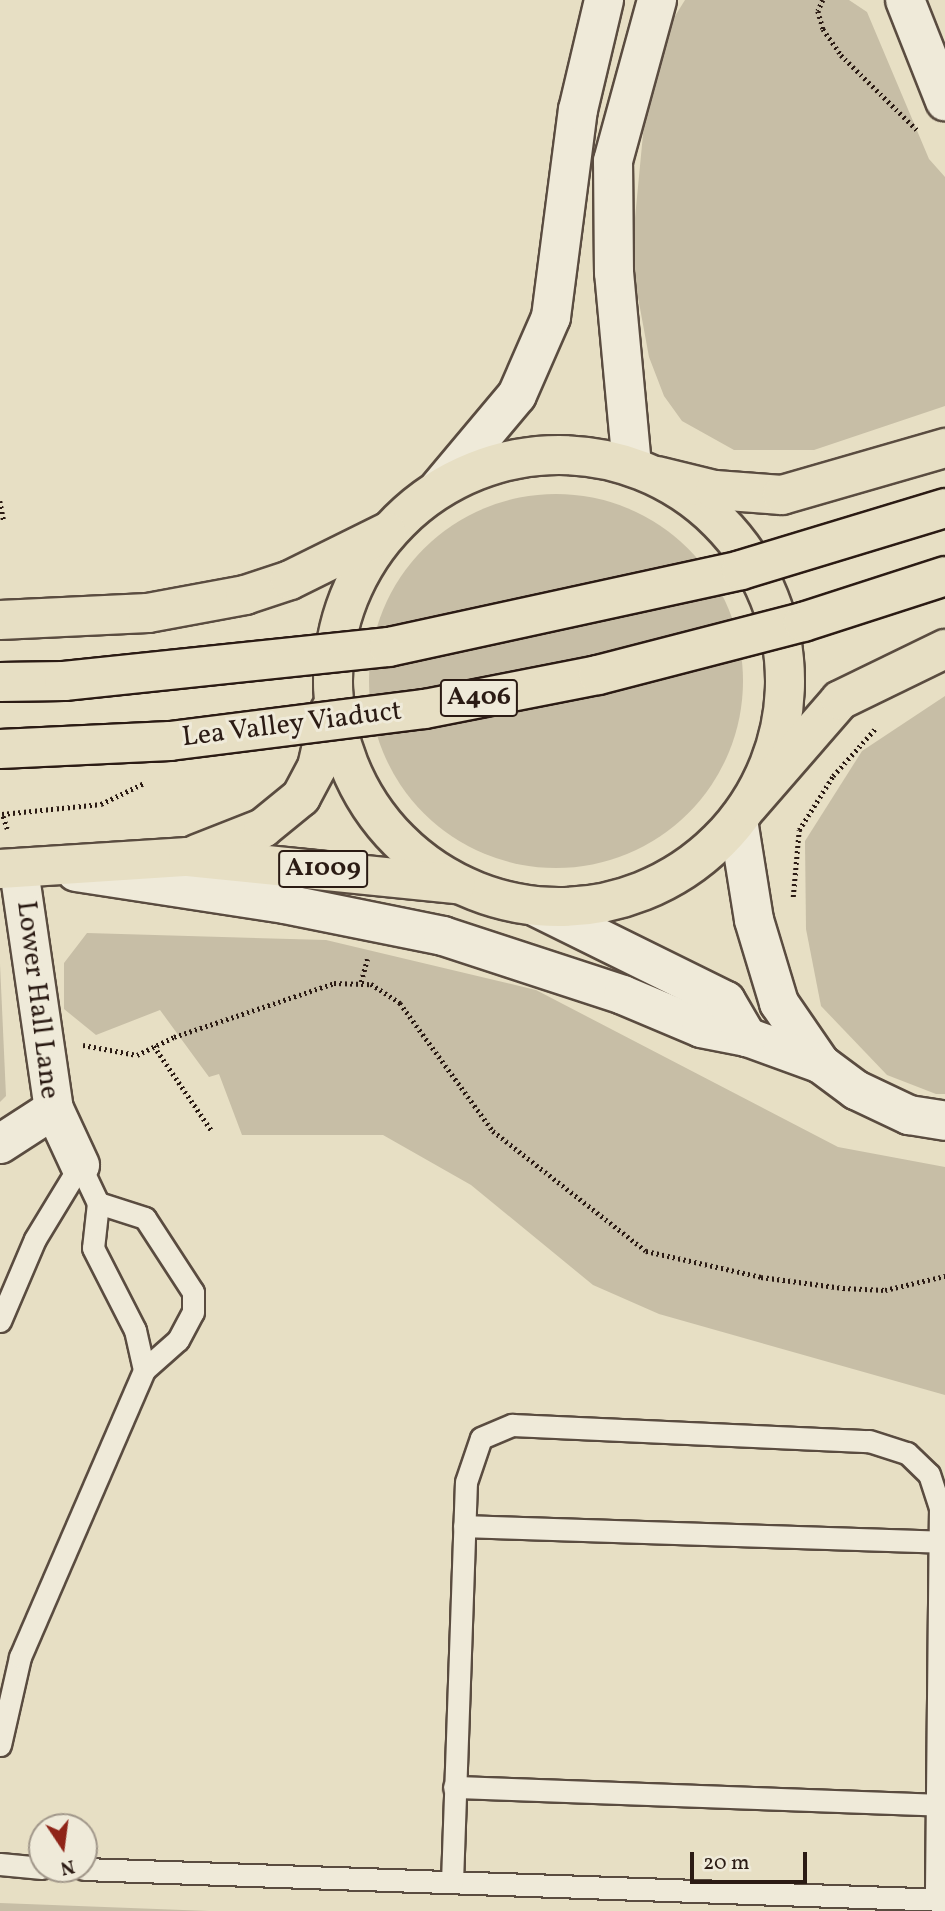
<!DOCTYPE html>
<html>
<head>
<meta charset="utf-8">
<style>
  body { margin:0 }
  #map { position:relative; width:945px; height:1911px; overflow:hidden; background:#e7dfc4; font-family:Vollkorn,serif }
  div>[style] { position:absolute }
  .green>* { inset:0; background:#c7bea6 }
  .round { border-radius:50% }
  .path>* { height:4.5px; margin-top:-2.25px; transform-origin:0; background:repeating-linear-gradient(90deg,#2b1b14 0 2px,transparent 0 5.5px) }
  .roads { filter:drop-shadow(2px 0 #5a4c40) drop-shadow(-2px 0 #5a4c40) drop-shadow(0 2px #5a4c40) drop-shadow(0 -2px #5a4c40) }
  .service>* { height:21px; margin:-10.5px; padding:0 10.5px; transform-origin:10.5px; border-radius:10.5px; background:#efead9 }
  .minor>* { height:38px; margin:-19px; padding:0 19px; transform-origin:19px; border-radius:19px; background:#efead9 }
  .tertiary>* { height:38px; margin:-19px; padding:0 19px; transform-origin:19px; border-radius:19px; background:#efead9 }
  .primary>* { height:38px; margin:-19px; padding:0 19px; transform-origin:19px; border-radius:19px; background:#e7dfc4 }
  .primary>.ring { margin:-19px; padding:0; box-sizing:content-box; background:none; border:38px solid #e7dfc4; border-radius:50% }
  .trunk>* { height:38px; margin:-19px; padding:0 19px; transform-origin:19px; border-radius:19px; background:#e7dfc4 }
  .bridges { filter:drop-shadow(2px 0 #2b1b14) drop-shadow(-2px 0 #2b1b14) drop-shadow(0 2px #2b1b14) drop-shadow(0 -2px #2b1b14) }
  .trunk-bridge>* { height:38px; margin:-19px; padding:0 19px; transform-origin:19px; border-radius:19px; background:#e7dfc4 }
  span { translate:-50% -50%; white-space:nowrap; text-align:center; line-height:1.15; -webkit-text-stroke:6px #efead9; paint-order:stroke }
  .shield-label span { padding:2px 5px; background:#efead9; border:2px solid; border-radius:5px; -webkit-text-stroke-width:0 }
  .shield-label { font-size:26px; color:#2b1b14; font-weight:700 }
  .street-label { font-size:28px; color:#2b1b14 }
  .north { position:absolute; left:28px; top:1813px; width:70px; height:70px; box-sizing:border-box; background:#efead9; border:2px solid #a1978a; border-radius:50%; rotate:167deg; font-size:19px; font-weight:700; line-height:28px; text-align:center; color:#2b1b14 }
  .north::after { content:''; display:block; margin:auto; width:24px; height:32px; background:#8f2418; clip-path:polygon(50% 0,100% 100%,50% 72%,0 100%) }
  .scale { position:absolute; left:690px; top:1852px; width:117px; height:32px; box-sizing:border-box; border:4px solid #2b1b14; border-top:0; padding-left:9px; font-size:21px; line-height:24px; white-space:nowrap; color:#2b1b14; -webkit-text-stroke:5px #efead9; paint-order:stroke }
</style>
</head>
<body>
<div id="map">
  <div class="green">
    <div style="clip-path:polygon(685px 0,849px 0,867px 12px,929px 159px,945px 177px,945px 406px,814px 450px,734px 450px,682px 421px,664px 396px,649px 357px,635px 281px,635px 218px,644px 124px,670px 24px)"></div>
    <div class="round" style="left:369px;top:494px;width:374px;height:374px"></div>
    <div style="clip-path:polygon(945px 696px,945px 1094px,936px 1094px,887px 1075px,821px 1006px,806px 929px,805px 841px,862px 751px)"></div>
    <div style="clip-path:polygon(87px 933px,326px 940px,536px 990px,838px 1147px,945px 1167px,945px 1395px,659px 1314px,593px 1285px,471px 1185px,383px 1135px,242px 1135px,219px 1074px,209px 1077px,160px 1010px,96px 1035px,64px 1009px,64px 963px)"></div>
    <div style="clip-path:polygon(0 964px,6px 1096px,0 1102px)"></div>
    <div style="clip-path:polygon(0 1903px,209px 1911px,0 1911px)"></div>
  </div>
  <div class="path">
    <div style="left:823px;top:0;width:12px;rotate:114deg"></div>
    <div style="left:818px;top:11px;width:19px;rotate:74deg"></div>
    <div style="left:823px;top:29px;width:32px;rotate:55deg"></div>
    <div style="left:841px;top:55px;width:107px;rotate:44.6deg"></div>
    <div style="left:0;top:501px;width:20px;rotate:79deg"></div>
    <div style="left:7px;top:829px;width:16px;rotate:-108deg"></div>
    <div style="left:2px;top:814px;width:100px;rotate:-5.8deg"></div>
    <div style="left:101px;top:804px;width:48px;rotate:-26deg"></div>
    <div style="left:793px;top:897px;width:67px;rotate:-84.9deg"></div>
    <div style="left:799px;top:830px;width:64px;rotate:-57.8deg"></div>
    <div style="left:833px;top:776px;width:63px;rotate:-48.2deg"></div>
    <div style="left:361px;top:982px;width:24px;rotate:-75deg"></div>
    <div style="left:83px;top:1045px;width:55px;rotate:10.5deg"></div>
    <div style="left:137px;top:1055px;width:41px;rotate:-25.9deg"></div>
    <div style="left:174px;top:1037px;width:169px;rotate:-18.6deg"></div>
    <div style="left:334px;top:983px;width:37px;rotate:2deg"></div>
    <div style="left:371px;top:984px;width:35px;rotate:33deg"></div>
    <div style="left:400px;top:1003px;width:158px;rotate:54deg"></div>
    <div style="left:493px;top:1131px;width:194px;rotate:38.1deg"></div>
    <div style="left:646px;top:1251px;width:118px;rotate:12.7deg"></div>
    <div style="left:761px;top:1277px;width:83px;rotate:7.6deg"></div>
    <div style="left:843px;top:1288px;width:42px;rotate:2.7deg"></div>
    <div style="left:885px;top:1290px;width:62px;rotate:-13.1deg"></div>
    <div style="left:154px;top:1046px;width:103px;rotate:55.7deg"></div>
  </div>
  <div class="roads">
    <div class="service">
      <div style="left:80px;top:1165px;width:42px;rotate:64.7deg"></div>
      <div style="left:98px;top:1203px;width:45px;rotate:96.3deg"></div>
      <div style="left:93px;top:1248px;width:92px;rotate:62.9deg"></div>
      <div style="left:135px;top:1330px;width:41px;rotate:77.3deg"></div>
      <div style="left:0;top:1321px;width:89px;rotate:-66.9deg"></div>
      <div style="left:35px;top:1239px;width:87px;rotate:-58.7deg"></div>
      <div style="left:464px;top:1526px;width:475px;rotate:1.9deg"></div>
      <div style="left:0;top:1745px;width:90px;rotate:-77.2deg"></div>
      <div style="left:20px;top:1657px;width:313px;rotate:-66.6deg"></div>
      <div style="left:144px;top:1370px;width:45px;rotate:-41.4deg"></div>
      <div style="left:178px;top:1340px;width:32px;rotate:-62deg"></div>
      <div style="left:193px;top:1312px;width:20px;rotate:-90deg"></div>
      <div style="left:193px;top:1292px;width:88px;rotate:-123deg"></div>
      <div style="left:145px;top:1218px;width:49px;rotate:-162.3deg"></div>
      <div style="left:454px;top:1787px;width:484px;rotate:2.1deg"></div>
      <div style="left:0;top:1864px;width:42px;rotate:5.4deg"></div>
      <div style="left:84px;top:1869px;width:862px;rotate:2.06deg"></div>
      <div style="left:452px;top:1882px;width:400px;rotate:-88deg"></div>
      <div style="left:466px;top:1482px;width:46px;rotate:-71.2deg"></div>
      <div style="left:481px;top:1438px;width:34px;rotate:-23deg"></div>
      <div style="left:512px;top:1425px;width:357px;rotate:2.6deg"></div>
      <div style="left:869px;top:1441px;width:40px;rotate:18deg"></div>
      <div style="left:907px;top:1453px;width:30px;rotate:44deg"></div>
      <div style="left:929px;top:1474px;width:35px;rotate:72deg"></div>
      <div style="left:940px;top:1507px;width:392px;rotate:90.6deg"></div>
    </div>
    <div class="minor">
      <div style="left:905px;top:0;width:109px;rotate:68.4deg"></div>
      <div style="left:738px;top:820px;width:101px;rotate:80.9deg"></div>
      <div style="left:754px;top:920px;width:87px;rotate:73.2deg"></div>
      <div style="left:779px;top:1003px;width:74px;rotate:55.5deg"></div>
      <div style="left:19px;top:870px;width:242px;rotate:81.7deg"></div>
      <div style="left:54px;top:1109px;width:62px;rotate:65.1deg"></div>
      <div style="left:76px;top:872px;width:211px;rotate:8.7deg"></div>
      <div style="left:285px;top:904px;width:161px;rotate:11.4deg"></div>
      <div style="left:443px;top:936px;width:189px;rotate:18.1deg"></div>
      <div style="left:623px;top:995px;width:85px;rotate:22.9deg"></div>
      <div style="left:701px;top:1028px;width:47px;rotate:11.1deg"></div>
      <div style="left:747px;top:1037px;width:79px;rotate:20deg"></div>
      <div style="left:821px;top:1064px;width:44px;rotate:36.6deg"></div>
      <div style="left:856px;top:1090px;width:59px;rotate:25.3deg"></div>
      <div style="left:909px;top:1115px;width:36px;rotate:9deg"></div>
      <div style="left:534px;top:906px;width:214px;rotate:26.3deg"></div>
      <div style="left:726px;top:1001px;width:42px;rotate:59.7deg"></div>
      <div style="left:0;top:1144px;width:64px;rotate:-32.9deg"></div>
    </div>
    <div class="tertiary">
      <div style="left:632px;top:466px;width:194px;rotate:-95.3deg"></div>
      <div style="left:614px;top:273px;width:112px;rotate:-90.5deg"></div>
      <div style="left:613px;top:161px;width:167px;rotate:-74.7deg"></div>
      <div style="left:439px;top:488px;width:121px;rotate:-50deg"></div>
      <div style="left:517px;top:395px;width:85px;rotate:-66.4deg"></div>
      <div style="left:551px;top:317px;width:209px;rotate:-82.6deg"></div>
      <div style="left:578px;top:110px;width:113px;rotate:-76.7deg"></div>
    </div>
    <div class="primary">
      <div class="ring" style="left:333px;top:455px;width:414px;height:414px"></div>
      <div style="left:197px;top:854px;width:71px;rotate:-21.5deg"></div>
      <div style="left:263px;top:828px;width:49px;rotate:-39.2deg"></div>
      <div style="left:301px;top:797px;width:34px;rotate:-62deg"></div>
      <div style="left:317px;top:767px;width:58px;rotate:-77.2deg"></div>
      <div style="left:0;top:869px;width:188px;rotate:-3.7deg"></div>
      <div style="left:188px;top:857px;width:269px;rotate:5.8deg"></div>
    </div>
    <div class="trunk">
      <div style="left:657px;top:476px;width:60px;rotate:13.6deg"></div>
      <div style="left:715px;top:490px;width:67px;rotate:4.3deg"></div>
      <div style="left:782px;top:495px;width:170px;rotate:-16.1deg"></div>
      <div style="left:0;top:620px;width:148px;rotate:-2.7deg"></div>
      <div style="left:148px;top:613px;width:99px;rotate:-10.5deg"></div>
      <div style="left:245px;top:595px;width:47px;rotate:-18.4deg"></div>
      <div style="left:290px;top:580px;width:108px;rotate:-26.3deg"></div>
      <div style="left:748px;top:806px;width:140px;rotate:-49deg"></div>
      <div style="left:840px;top:700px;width:117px;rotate:-25.9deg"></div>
    </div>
  </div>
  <div class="bridges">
    <div class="trunk-bridge">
      <div style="left:0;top:682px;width:64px;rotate:-0.9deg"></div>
      <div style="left:64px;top:681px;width:327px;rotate:-6deg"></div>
      <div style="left:389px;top:647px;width:360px;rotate:-12.3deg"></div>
      <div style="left:741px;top:570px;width:213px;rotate:-16.9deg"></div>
      <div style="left:0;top:749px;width:170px;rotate:-2.7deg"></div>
      <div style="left:170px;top:741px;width:257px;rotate:-7.2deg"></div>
      <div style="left:425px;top:709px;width:176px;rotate:-11.1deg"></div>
      <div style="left:598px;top:675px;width:212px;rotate:-14.5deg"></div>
      <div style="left:803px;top:622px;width:149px;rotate:-17.9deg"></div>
    </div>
  </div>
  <div class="shield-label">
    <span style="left:479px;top:698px">A406</span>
    <span style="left:323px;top:869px">A1009</span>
  </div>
  <div class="street-label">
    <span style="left:292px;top:725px;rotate:-7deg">Lea Valley Viaduct</span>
    <span style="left:37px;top:1000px;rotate:83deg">Lower Hall Lane</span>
  </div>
  <div class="north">N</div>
  <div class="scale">20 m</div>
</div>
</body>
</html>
